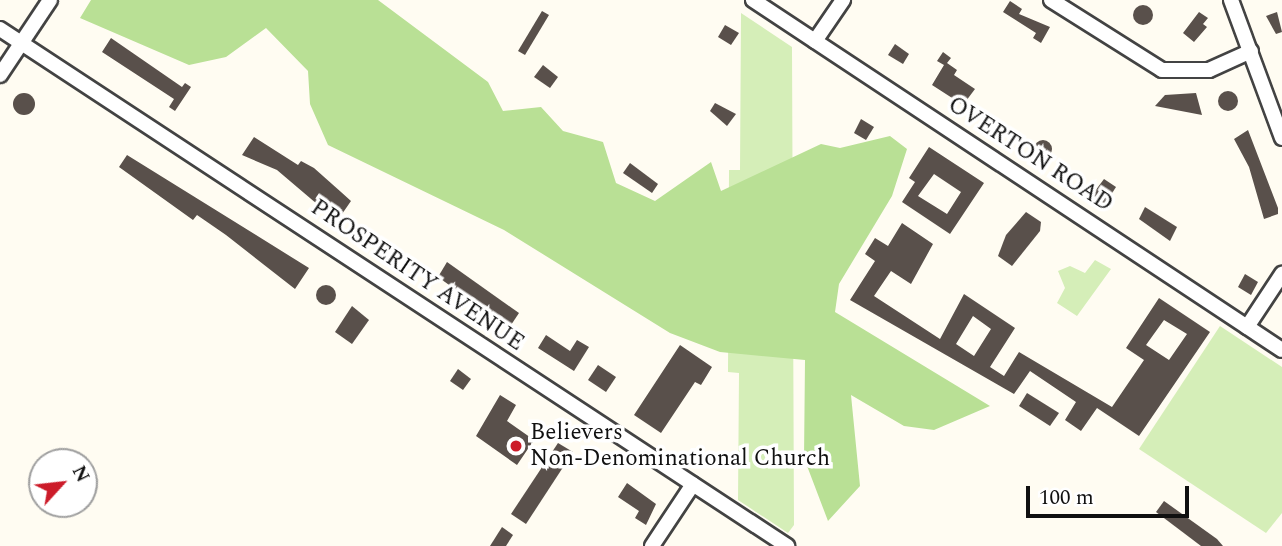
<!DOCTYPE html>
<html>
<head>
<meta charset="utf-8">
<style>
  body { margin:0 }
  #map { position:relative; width:1282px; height:546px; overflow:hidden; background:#fffcf2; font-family:Spectral,serif }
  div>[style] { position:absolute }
  .green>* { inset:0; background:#d5eeb8 }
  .forest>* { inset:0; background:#b9e095 }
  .building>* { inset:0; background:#59504b }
  .round { border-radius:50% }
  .roads { filter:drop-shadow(2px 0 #434343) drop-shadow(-2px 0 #434343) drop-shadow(0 2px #434343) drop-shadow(0 -2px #434343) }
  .minor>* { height:14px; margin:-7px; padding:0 7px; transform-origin:7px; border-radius:7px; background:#fff }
  .dots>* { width:19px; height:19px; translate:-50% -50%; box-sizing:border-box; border:4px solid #fff; border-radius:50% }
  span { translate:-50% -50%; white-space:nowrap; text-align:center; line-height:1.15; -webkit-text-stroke:7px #fff; paint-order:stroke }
  .street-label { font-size:23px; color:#101010 }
  .poi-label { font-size:23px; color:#101010 }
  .left { translate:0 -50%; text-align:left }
  .north { position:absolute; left:28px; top:448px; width:70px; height:70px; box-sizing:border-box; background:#fff; border:2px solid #9f9f9f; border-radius:50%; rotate:63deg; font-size:19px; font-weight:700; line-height:28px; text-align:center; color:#101010 }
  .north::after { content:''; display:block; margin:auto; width:24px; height:32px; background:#cc1b29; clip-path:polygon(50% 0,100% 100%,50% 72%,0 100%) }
  .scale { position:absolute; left:1026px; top:486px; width:163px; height:32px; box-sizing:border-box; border:4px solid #101010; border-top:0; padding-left:9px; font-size:21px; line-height:24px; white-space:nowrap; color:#101010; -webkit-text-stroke:5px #fff; paint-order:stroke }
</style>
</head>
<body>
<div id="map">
  <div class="green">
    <div style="clip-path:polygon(741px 13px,792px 47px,794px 525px,788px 533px,738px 500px,739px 373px,728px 372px,729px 170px,740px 170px)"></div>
    <div style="clip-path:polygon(1095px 260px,1111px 269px,1077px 316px,1057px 303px,1065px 288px,1058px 271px,1070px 266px,1085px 273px)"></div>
    <div style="clip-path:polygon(1220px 326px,1282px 367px,1282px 513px,1266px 533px,1139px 449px)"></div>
  </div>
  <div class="forest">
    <div style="clip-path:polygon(91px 0,378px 0,488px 82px,503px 111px,541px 107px,563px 131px,603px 142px,616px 183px,655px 201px,711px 162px,721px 191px,821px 144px,840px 148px,890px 136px,907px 149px,892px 196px,839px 284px,835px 312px,990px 406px,934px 430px,904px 426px,851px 395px,860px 486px,828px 521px,804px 458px,805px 360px,720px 352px,670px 333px,504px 230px,328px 145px,310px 104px,308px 71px,266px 28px,226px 57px,189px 65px,80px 18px)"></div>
  </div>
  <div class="building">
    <div style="clip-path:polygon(1010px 1px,1022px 9px,1019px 14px,1050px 27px,1041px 43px,1033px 38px,1036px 33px,1003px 12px)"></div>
    <div class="round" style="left:1133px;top:5px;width:20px;height:20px"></div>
    <div style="clip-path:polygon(542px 11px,549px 15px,525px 55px,518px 51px)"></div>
    <div style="clip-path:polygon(1199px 12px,1208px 18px,1203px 24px,1207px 27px,1194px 42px,1183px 33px)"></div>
    <div style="clip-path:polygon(1277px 12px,1282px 32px,1276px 34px,1266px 16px)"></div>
    <div style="clip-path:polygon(725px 25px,739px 33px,731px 45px,718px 37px)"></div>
    <div style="clip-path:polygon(111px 38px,182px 87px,185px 83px,191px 87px,175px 111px,169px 107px,174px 99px,102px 52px)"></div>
    <div style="clip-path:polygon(895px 44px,909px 54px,903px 64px,888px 55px)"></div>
    <div style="clip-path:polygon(943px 52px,951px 58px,947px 63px,957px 70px,954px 75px,975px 89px,963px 105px,932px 85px,944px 65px,937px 61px)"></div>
    <div style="clip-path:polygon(543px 65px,558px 77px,550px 88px,534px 77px)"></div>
    <div class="round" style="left:1218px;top:91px;width:20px;height:20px"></div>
    <div style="clip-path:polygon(1196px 93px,1202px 115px,1155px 106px,1165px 95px)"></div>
    <div class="round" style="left:13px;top:93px;width:22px;height:22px"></div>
    <div style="clip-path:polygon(715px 103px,736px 114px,727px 126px,710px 111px)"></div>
    <div style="clip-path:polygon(861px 119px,874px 127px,866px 140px,854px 133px)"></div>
    <div style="clip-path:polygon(1248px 130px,1278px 208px,1278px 214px,1264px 219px,1249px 167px,1234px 139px)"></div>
    <div style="clip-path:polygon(254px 137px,298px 165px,301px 161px,314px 168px,341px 192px,351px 201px,342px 214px,321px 199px,317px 204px,277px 170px,242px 155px)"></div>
    <div class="round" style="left:1034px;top:140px;width:18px;height:18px"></div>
    <div style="clip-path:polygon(evenodd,929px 147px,984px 183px,950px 234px,902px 202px,915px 182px,909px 178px,929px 147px,934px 174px,961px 192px,947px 214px,918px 196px,934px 174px)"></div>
    <div style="clip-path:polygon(127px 155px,309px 268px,295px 289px,226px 235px,197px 215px,193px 220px,119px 167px)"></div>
    <div style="clip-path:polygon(630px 163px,658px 184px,652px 193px,623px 173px)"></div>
    <div style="clip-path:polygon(1104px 179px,1116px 187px,1105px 204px,1092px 195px)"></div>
    <div style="clip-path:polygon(1145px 207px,1177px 227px,1170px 241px,1139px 219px)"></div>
    <div style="clip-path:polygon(1026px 212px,1041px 222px,1040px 231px,1012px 266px,998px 256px,1006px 235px)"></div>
    <div style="clip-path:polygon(evenodd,902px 223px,933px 244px,911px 284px,891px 271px,874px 296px,940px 339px,964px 294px,1015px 328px,990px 367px,1004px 376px,1019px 352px,1112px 407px,1144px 360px,1126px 348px,1159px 298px,1210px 332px,1139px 436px,1097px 408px,1081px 431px,1065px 420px,1076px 402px,1030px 371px,1014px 394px,850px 300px,875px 261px,865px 254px,875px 238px,888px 246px,902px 223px,973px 316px,991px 329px,974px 356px,956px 344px,973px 316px,902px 223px,1164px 320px,1187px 334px,1169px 360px,1146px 345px,1164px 320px)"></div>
    <div style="clip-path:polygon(447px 262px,519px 313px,509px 328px,438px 277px)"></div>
    <div style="clip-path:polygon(1245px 274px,1258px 282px,1251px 295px,1238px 287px)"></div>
    <div class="round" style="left:316px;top:285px;width:20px;height:20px"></div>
    <div style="clip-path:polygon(352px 306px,369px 320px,352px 344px,335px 332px)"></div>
    <div style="clip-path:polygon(546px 335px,570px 351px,577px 340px,589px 347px,574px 371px,538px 348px)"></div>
    <div style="clip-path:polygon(680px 345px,712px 367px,701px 385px,695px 382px,661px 433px,634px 415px)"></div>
    <div style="clip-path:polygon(598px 365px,616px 377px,606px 392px,588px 380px)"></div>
    <div style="clip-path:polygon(458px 369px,471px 379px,463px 390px,450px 381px)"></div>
    <div style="clip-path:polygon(1027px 393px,1059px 413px,1050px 426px,1019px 406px)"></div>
    <div style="clip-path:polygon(500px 395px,516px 405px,507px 421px,534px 440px,517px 465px,476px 436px)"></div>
    <div style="clip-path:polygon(558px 443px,573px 452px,526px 524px,511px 514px)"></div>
    <div style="clip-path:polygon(627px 483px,656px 504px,646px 525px,635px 518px,639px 511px,618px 497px)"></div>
    <div style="clip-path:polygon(1164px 501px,1217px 539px,1223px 546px,1201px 546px,1156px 512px)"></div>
    <div style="clip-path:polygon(502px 527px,513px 535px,506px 546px,490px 546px)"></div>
  </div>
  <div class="roads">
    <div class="minor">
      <div style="left:753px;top:0;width:634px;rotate:33.49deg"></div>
      <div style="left:1051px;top:0;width:131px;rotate:32.2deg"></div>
      <div style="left:1162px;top:70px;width:47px"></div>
      <div style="left:1209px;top:70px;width:46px;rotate:-24.3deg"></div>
      <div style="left:1231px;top:0;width:147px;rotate:69.7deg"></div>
      <div style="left:0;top:29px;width:942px;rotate:33.3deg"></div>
      <div style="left:815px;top:41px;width:50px;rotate:-55.7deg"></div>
      <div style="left:0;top:75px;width:90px;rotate:-56.3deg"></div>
      <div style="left:1247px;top:327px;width:64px;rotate:-56.6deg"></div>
      <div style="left:652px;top:546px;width:74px;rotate:-56.5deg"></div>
    </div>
  </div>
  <div class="dots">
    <div style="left:516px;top:446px;background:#cc1b29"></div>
  </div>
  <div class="street-label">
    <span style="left:1030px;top:155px;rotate:33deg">OVERTON ROAD</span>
    <span style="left:417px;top:276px;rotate:34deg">PROSPERITY AVENUE</span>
  </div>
  <div class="poi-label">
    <span class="left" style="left:530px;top:446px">Believers<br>Non-Denominational Church</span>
  </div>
  <div class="north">N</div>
  <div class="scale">100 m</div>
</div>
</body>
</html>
